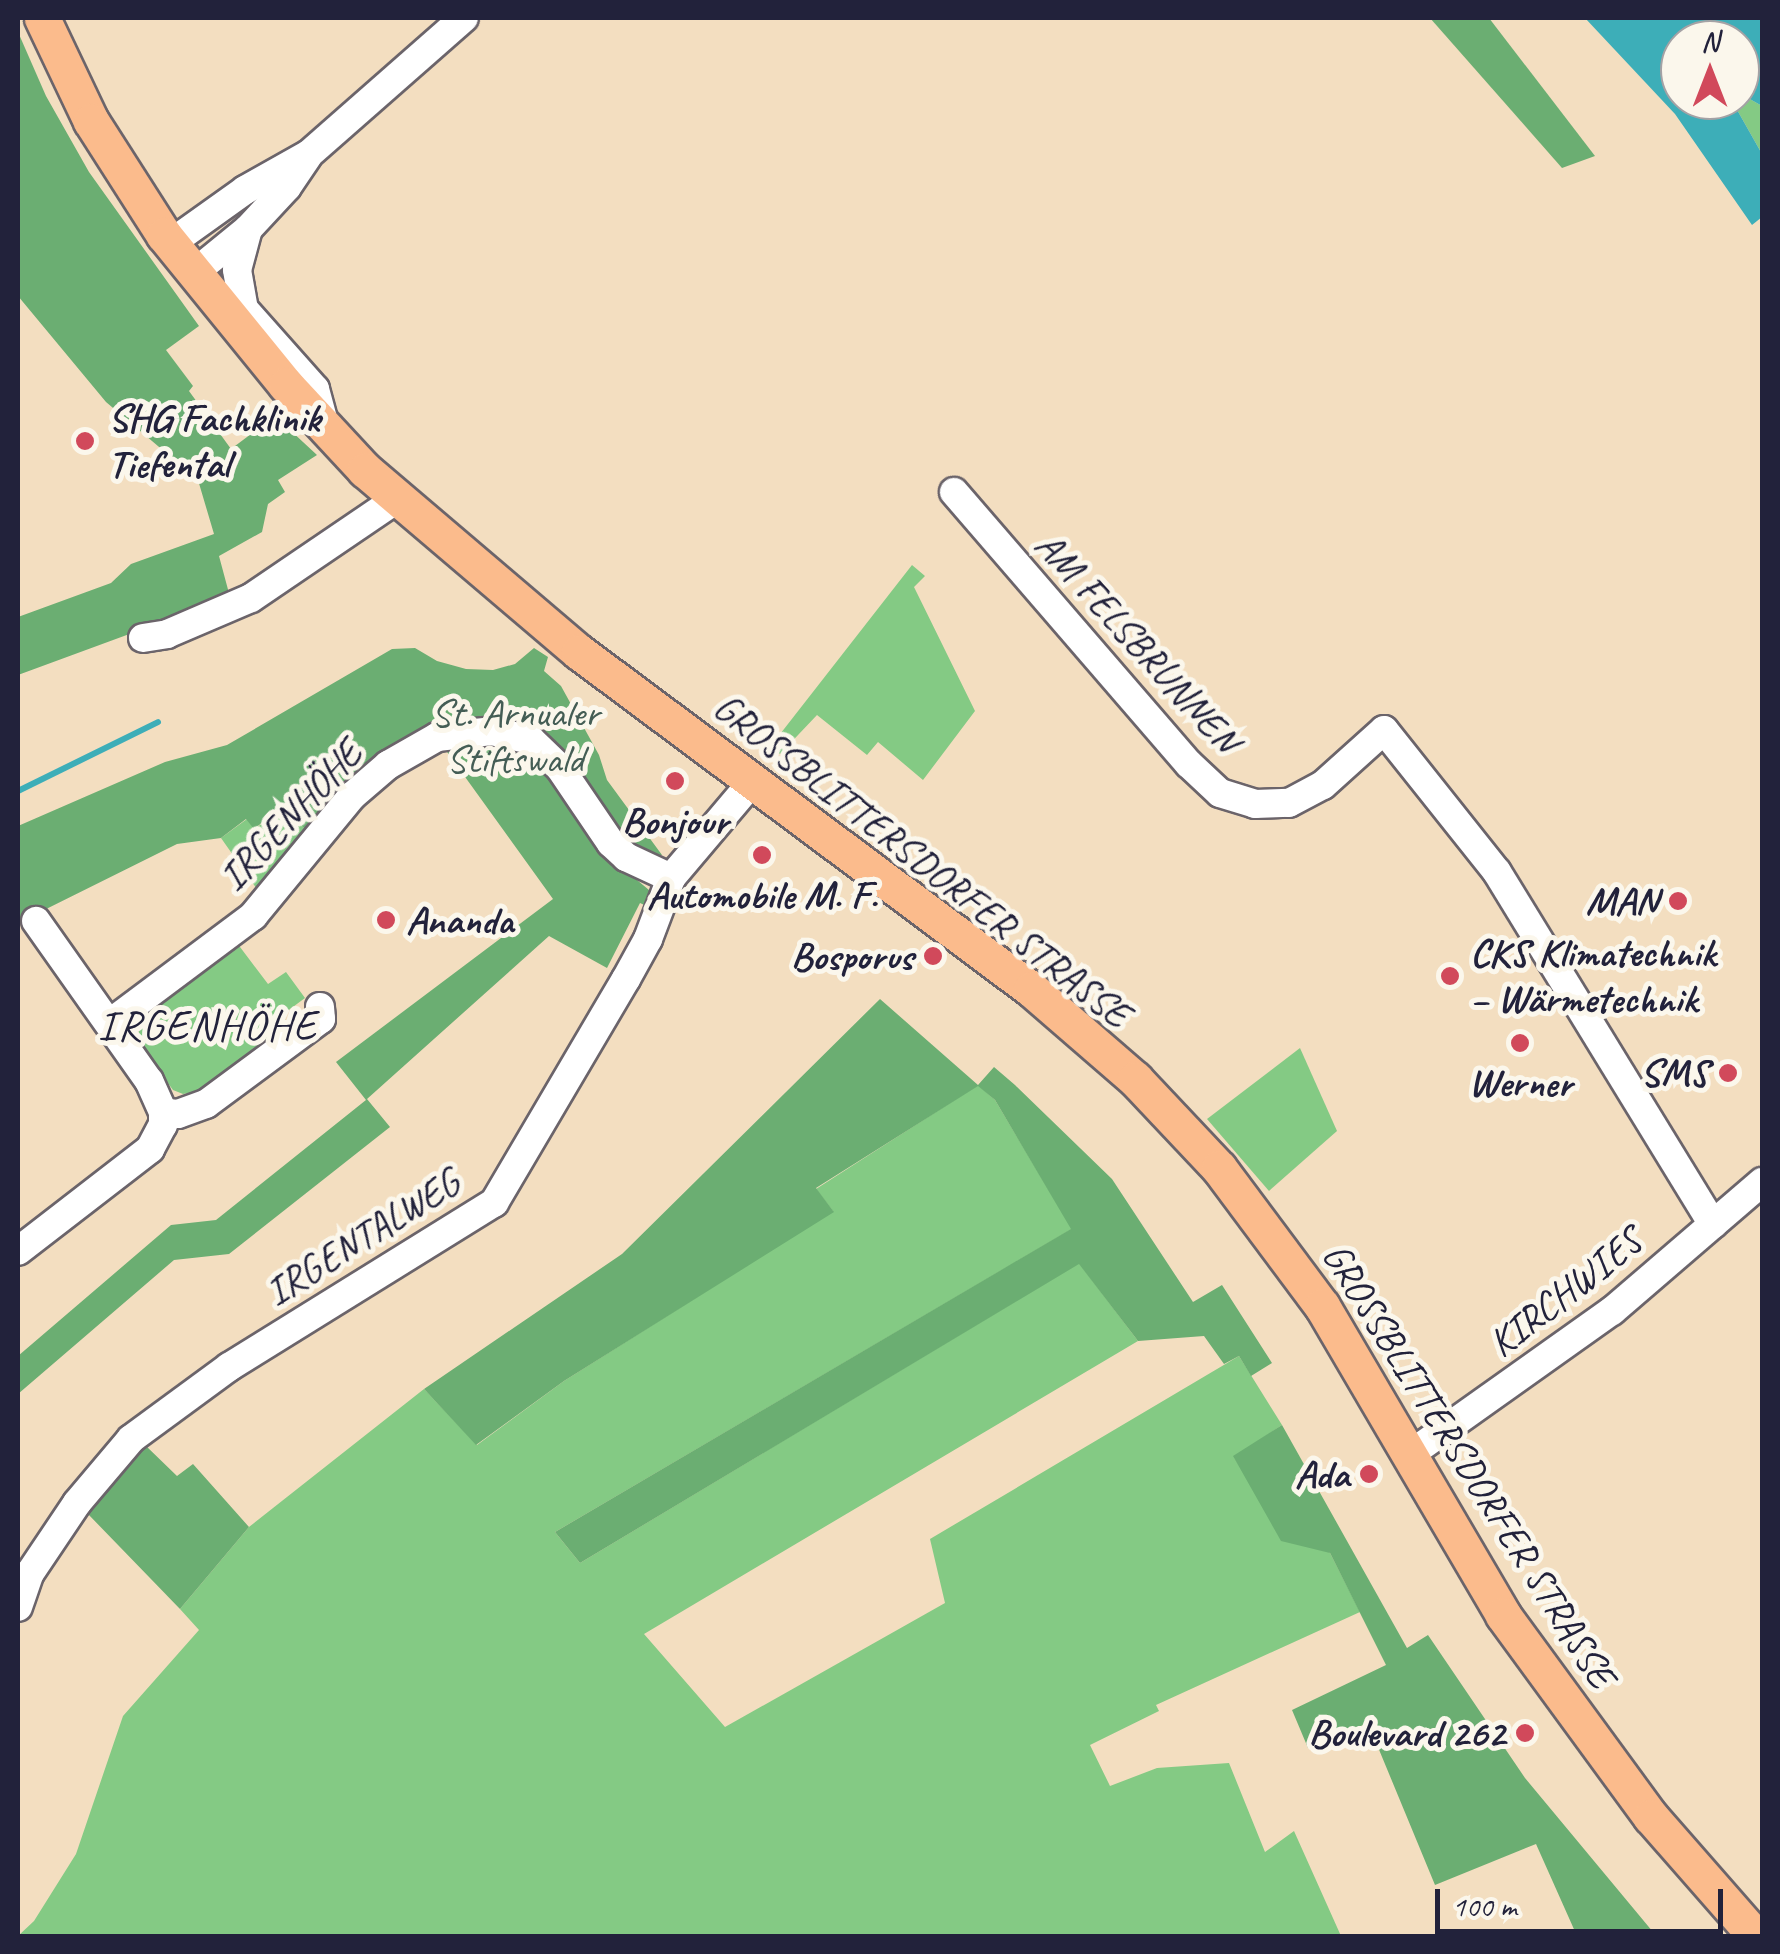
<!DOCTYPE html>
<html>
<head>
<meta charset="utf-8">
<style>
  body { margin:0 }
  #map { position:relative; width:1780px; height:1954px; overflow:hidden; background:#f3dec0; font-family:Caveat,sans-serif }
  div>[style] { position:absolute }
  .green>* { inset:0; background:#84ca84 }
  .forest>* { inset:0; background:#6bae72 }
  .water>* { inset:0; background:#3daeb8 }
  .stream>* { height:6px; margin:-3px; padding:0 3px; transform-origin:3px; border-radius:3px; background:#3daeb8 }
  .roads { filter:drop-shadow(2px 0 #6b646a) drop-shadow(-2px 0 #6b646a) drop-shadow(0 2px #6b646a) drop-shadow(0 -2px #6b646a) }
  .minor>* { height:28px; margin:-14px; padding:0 14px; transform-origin:14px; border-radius:14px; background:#fff }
  .major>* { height:35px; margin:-17.5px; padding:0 17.5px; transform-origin:17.5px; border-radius:17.5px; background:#fbbb8c }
  .dots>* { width:28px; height:28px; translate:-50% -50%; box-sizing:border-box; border:5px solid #fbf7ec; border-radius:50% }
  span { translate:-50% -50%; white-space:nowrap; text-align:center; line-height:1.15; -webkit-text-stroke:10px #fbf7ec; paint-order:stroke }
  .poi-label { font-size:40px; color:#22223b; font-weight:700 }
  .left { translate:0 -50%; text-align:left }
  .right { translate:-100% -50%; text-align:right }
  .street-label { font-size:40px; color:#22223b }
  .park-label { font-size:40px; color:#445d55 }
  .neighbourhood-label { font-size:42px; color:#22223b; letter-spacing:2.5px }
  .frame { position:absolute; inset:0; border:20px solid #22223b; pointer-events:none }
  .north { position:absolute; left:1660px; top:20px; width:100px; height:100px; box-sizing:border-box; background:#fbf7ec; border:2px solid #a4a2a5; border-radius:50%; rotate:0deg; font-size:28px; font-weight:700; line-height:40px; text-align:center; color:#22223b }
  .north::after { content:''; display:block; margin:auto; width:35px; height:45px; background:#d1495b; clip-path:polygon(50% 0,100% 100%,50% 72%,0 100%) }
  .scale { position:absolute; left:1435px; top:1889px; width:288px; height:45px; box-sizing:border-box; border:5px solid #22223b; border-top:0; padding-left:12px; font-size:30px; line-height:35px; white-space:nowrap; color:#22223b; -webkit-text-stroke:8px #fbf7ec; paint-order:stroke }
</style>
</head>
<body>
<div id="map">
  <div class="green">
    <div style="clip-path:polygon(1748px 98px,1762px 106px,1762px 154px,1736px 108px,1741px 99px)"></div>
    <div style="clip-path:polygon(912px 565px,925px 576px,914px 587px,975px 711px,923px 780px,878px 742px,867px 755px,817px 715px,780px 754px,770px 747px)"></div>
    <div style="clip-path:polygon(284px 806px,307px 831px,259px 892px,221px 838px,247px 819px,255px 829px)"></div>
    <div style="clip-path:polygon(237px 943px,268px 984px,286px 972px,305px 998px,282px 1015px,289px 1025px,201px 1091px,183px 1094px,173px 1090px,141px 1047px,137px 1020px)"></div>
    <div style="clip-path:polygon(1300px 1048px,1337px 1131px,1269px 1191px,1207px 1119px)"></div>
    <div style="clip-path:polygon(978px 1085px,995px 1100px,1072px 1229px,555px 1532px,580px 1563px,1079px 1263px,1138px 1341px,644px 1634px,725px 1727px,945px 1603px,930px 1539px,1239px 1356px,1282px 1425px,1234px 1457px,1258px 1496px,1330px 1553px,1360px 1612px,1156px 1705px,1159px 1711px,1090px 1745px,1110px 1786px,1157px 1768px,1229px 1763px,1265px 1852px,1294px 1831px,1341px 1936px,18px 1936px,34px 1921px,76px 1854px,123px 1716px,199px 1630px,180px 1609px,249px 1527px,424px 1389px,477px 1445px,564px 1381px,833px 1211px,816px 1189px)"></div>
  </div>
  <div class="forest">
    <div style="clip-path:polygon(1430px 18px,1489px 18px,1595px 156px,1562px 168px)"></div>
    <div style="clip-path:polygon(18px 32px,46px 96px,89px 172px,199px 326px,166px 350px,193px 386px,189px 391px,231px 449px,275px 416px,317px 455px,278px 480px,285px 492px,268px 504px,262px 532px,219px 556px,230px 597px,18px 675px,18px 617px,111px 583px,131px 564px,214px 534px,198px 480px,106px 402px,18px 296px)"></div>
    <div style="clip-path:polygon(415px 648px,437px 661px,466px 669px,493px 670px,515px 664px,534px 648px,548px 657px,544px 671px,561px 686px,599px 755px,607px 780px,662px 855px,613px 860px,655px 895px,653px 909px,640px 903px,607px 968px,549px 936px,367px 1099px,390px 1127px,229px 1254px,174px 1260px,18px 1394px,18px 1356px,171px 1225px,216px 1220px,366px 1100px,336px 1062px,553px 899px,437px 738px,348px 783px,307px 831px,283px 806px,254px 829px,246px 819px,221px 838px,177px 844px,18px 923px,18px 826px,165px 762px,227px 745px,392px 649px)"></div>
    <div style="clip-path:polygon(880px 999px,978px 1085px,994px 1067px,1015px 1085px,1112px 1179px,1193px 1302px,1222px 1285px,1272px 1363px,1251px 1376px,1239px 1356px,1224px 1364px,1204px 1336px,1138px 1341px,1079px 1264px,580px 1563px,555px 1532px,1071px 1229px,995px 1100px,978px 1086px,816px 1188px,834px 1212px,564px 1381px,476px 1445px,424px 1389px,622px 1254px)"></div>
    <div style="clip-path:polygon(1282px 1425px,1407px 1648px,1428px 1635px,1525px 1778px,1653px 1932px,1641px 1936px,1577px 1936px,1536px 1844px,1435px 1885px,1368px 1723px,1308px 1748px,1292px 1710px,1386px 1665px,1330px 1553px,1281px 1541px,1233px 1456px)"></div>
    <div style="clip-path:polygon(145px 1445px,177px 1476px,193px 1464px,249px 1527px,180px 1609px,88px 1514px)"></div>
  </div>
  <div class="water">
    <div style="clip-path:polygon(1585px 18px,1762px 18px,1762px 106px,1748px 98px,1740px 99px,1740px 40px,1680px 40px,1680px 100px,1739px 100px,1736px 108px,1762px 154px,1762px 217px,1752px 225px,1675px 114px)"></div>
  </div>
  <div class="stream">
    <div style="left:18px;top:791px;width:156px;rotate:-26.2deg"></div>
  </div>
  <div class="roads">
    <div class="minor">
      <div style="left:248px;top:229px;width:42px;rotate:105deg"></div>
      <div style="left:237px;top:270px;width:40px;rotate:80deg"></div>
      <div style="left:244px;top:309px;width:107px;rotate:48.4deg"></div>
      <div style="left:315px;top:389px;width:39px;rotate:75deg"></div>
      <div style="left:171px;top:243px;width:91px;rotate:-35.6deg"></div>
      <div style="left:245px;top:190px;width:73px;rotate:-29.4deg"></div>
      <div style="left:309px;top:154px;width:206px;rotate:-41.3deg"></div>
      <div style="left:194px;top:273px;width:70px;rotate:-39.2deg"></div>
      <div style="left:248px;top:229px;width:57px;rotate:-47.1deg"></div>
      <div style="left:287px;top:187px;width:36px;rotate:-56deg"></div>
      <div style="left:954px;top:492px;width:359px;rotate:49.2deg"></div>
      <div style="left:1189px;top:764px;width:42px;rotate:43.1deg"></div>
      <div style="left:1220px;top:793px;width:37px;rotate:17deg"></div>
      <div style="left:1255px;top:804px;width:34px;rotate:-2deg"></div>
      <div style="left:1289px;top:803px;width:38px;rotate:-28deg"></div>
      <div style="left:1323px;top:785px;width:82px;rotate:-42deg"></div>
      <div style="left:1384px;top:730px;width:181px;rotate:51.5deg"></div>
      <div style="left:1497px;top:872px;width:413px;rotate:58.5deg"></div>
      <div style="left:143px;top:638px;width:24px;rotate:-9deg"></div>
      <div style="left:167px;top:634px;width:91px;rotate:-23.2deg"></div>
      <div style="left:251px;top:598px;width:174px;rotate:-34.2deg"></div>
      <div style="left:110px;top:1023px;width:179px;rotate:-36.8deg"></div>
      <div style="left:253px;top:916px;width:156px;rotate:-50.5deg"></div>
      <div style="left:352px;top:796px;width:48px;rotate:-40.7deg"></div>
      <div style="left:388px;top:765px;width:56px;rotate:-29.7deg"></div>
      <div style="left:437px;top:737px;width:55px;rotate:-6.2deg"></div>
      <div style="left:492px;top:731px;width:40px;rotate:13deg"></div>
      <div style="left:531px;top:740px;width:40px;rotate:44deg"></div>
      <div style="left:560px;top:768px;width:91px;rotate:55.8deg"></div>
      <div style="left:611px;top:843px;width:21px;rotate:43deg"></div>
      <div style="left:626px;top:857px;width:50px;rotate:25deg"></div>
      <div style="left:163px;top:1112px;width:15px;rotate:8deg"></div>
      <div style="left:178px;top:1114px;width:30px;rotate:-20deg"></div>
      <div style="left:206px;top:1104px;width:143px;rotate:-36.5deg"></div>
      <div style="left:321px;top:1019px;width:12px;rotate:-95deg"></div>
      <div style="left:18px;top:1251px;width:167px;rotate:-37.7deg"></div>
      <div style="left:150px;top:1149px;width:27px;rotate:-62deg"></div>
      <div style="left:163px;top:1125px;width:13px;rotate:-90deg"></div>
      <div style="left:163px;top:1112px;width:34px;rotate:-114deg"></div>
      <div style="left:149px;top:1081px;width:196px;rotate:-125.2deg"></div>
      <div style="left:1409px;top:1455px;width:249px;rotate:-35.4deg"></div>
      <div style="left:1612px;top:1311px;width:198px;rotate:-40.7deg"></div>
      <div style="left:18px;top:1607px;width:36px;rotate:-71deg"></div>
      <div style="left:30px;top:1573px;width:84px;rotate:-56.1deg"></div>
      <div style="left:77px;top:1503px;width:84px;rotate:-49.8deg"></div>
      <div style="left:131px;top:1439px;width:122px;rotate:-36.3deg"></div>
      <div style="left:229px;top:1367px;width:312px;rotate:-31.8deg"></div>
      <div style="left:494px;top:1203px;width:260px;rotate:-59.5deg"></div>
      <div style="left:626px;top:979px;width:46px;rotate:-61.2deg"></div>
      <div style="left:648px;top:939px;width:65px;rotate:-69.3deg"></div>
      <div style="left:671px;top:878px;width:127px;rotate:-49.8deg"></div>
    </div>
    <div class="major">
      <div style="left:42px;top:18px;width:114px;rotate:64.6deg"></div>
      <div style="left:91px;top:121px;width:135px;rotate:57.4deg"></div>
      <div style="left:164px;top:235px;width:193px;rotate:50.9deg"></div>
      <div style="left:286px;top:385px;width:116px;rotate:47.1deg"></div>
      <div style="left:365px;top:470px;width:281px;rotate:40.4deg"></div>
      <div style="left:579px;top:652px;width:564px;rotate:36.71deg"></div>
      <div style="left:1031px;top:989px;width:138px;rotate:40.9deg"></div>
      <div style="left:1135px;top:1079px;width:122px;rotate:46.7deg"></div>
      <div style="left:1219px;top:1168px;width:172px;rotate:53.3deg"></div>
      <div style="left:1322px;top:1306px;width:358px;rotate:59.6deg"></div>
      <div style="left:1503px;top:1615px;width:250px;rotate:53.8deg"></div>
      <div style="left:1651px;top:1817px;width:158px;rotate:48.8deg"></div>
    </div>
  </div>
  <div class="dots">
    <div style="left:85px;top:441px;background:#d1495b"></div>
    <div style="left:675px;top:781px;background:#d1495b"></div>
    <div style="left:762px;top:855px;background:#d1495b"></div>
    <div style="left:1678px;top:901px;background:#d1495b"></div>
    <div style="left:386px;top:920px;background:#d1495b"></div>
    <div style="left:933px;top:956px;background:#d1495b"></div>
    <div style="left:1450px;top:976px;background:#d1495b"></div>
    <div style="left:1520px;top:1043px;background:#d1495b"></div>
    <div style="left:1728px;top:1073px;background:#d1495b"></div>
    <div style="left:1369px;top:1474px;background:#d1495b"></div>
    <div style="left:1525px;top:1733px;background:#d1495b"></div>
  </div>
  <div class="poi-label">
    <span class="left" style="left:108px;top:441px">SHG Fachklinik<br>Tiefental</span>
    <span style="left:675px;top:821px">Bonjour</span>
    <span style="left:762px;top:895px">Automobile M. F.</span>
    <span class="right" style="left:1658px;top:901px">MAN</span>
    <span class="left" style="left:406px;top:920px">Ananda</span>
    <span class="left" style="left:1470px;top:976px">CKS Klimatechnik<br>– Wärmetechnik</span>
    <span class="right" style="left:913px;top:956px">Bosporus</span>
    <span class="right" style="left:1708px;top:1073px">SMS</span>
    <span style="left:1520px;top:1083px">Werner</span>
    <span class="right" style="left:1349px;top:1474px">Ada</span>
    <span class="right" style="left:1505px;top:1733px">Boulevard 262</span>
  </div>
  <div class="street-label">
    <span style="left:1138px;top:642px;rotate:48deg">AM FELSBRUNNEN</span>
    <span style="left:290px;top:815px;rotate:-47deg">IRGENHÖHE</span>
    <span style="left:922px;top:860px;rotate:38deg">GROSSBLITTERSDORFER STRASSE</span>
    <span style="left:362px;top:1237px;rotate:-32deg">IRGENTALWEG</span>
    <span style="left:1565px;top:1292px;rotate:-38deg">KIRCHWIES</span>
    <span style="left:1469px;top:1465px;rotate:58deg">GROSSBLITTERSDORFER STRASSE</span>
  </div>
  <div class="park-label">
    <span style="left:515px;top:736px">St. Arnualer<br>Stiftswald</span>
  </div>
  <div class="neighbourhood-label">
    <span style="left:208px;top:1026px">IRGENHÖHE</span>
  </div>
  <div class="frame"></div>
  <div class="north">N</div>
  <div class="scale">100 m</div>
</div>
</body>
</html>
